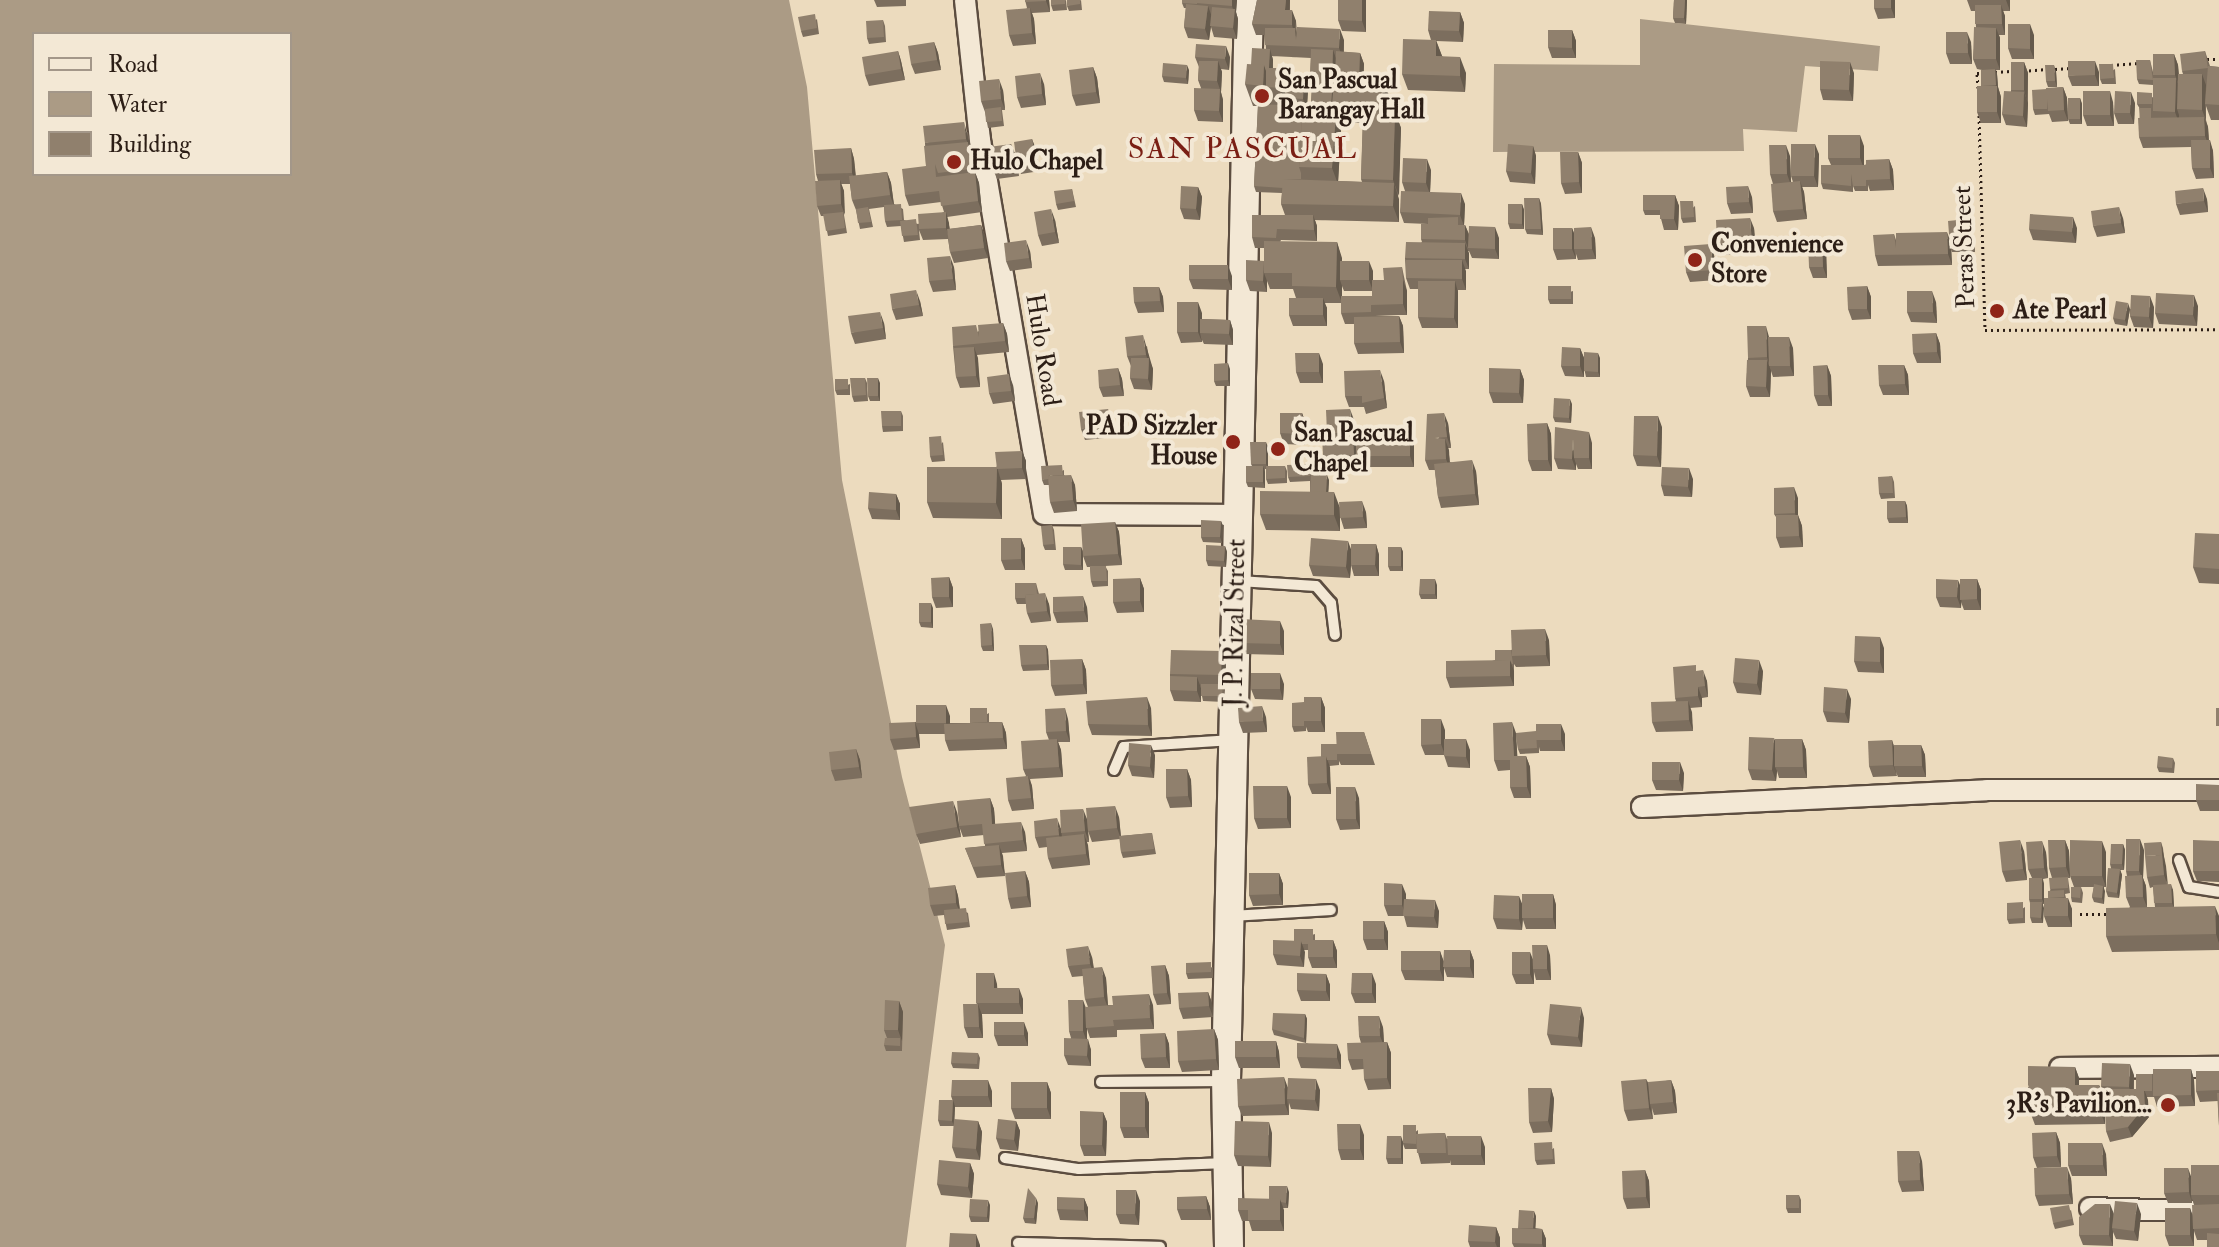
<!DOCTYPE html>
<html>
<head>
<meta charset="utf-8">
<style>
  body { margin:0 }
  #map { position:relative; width:2219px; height:1247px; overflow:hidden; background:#ecdbbe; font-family:"IM FELL Double Pica",serif }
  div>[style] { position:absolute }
  .water>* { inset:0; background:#ab9b85 }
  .path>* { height:3px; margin-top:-1.5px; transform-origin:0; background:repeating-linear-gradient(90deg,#2c1e16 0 2px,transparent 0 6px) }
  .roads { filter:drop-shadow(2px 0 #5c4d40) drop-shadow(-2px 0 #5c4d40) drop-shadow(0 2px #5c4d40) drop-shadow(0 -2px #5c4d40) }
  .service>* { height:10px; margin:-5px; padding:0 5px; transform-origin:5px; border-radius:5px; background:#f3e8d5 }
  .minor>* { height:20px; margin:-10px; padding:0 10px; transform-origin:10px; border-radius:10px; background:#f3e8d5 }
  .secondary>* { height:28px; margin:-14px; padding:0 14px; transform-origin:14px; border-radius:14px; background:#f3e8d5 }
  .wall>* { inset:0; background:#7c6e5e }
  .shaded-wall>* { inset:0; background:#655a4c }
  .building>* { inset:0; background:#90806d }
  .dots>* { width:22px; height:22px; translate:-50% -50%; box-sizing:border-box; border:4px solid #f3e8d5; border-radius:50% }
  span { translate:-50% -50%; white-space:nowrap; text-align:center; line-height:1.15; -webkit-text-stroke:8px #f3e8d5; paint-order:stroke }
  .poi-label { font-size:26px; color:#2c1e16; font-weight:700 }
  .left { translate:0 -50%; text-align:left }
  .right { translate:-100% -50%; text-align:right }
  .street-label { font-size:26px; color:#2c1e16 }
  .quarter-label { font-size:30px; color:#7a1f14; letter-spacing:2px }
  .legend { position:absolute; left:32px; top:32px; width:260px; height:144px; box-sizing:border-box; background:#f3e8d5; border:2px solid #a39789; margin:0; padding:10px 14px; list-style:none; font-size:24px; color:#2c1e16 }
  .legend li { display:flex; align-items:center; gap:16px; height:40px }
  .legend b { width:40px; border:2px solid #a39789 }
</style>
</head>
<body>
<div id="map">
  <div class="water">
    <div style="clip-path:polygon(evenodd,0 0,789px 0,807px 87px,842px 480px,902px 777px,945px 945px,906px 1247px,0 1247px,0 0,34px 34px,290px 34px,290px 174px,34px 174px,34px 34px)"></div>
    <div style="clip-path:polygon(1640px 19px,1880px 46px,1878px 71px,1805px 66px,1797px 132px,1743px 129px,1744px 151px,1493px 152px,1494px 64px,1640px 65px)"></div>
  </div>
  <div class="path">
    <div style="left:2207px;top:59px;width:12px"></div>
    <div style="left:2111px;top:65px;width:28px;rotate:-4deg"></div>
    <div style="left:2055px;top:69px;width:16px;rotate:-4deg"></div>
    <div style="left:2023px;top:71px;width:24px;rotate:-5deg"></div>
    <div style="left:1995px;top:72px;width:16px;rotate:-4deg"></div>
    <div style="left:1978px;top:88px;width:15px;rotate:-94deg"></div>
    <div style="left:1977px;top:73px;width:6px"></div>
    <div style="left:1979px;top:115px;width:215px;rotate:88.4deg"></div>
    <div style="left:1985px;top:330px;width:234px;rotate:-0.2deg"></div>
    <div style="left:2080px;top:914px;width:27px"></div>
  </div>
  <div class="roads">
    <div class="service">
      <div style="left:1239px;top:581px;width:77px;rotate:3.7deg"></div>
      <div style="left:1316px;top:586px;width:23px;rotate:49deg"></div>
      <div style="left:1331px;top:603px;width:32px;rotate:83deg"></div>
      <div style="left:1114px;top:770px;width:25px;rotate:-67deg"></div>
      <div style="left:1124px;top:747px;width:109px;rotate:-3.7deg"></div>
      <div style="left:2179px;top:860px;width:29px;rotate:70deg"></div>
      <div style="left:2189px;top:887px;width:30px;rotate:9deg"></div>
      <div style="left:1232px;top:916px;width:99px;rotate:-3.5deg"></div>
      <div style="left:1101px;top:1082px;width:122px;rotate:-0.5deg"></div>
      <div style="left:1005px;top:1158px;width:75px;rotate:8.5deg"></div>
      <div style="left:1079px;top:1169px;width:147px;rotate:-2.3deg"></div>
      <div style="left:1018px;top:1243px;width:142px;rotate:1.6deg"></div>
    </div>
    <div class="minor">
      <div style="left:965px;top:0;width:141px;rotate:83.9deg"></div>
      <div style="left:980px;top:140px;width:379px;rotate:80.3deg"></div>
      <div style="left:1044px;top:514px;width:195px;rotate:0.3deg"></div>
      <div style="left:1642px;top:807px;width:345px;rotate:-2.8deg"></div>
      <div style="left:1987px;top:790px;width:232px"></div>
      <div style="left:2060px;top:1068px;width:159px;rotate:-0.4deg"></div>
      <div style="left:2090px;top:1208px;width:129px;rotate:1.8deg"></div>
    </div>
    <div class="secondary">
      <div style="left:1229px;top:1247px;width:166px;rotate:-91deg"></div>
      <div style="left:1226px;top:1081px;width:1081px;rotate:-88.78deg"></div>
    </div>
  </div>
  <div class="wall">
    <div style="clip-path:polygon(874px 0,906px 0,906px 6px,877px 7px)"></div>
    <div style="clip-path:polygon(1025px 0,1049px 0,1050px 12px,1032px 13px,1034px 19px,1036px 44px,1013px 46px,1009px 35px,1027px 8px)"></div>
    <div style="clip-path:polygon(1066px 0,1067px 10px,1053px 11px,1051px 5px)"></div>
    <div style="clip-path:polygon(1081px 0,1082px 10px,1069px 11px,1067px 6px)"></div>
    <div style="clip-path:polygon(1237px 0,1236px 12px,1238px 19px,1237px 39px,1214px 37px,1211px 27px,1209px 40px,1188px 38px,1184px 27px,1186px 8px,1184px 8px,1182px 3px)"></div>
    <div style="clip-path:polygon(evenodd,1257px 0,1290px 0,1290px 10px,1296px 21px,1297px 32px,1344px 40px,1344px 52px,1360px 53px,1364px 64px,1363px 79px,1389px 96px,1388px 112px,1395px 112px,1401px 128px,1398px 196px,1399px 222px,1315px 220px,1317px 226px,1317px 241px,1281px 240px,1280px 242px,1337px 242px,1342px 261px,1373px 271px,1373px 280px,1384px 280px,1402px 267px,1407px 291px,1407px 315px,1375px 315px,1399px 316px,1403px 326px,1404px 353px,1358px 354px,1354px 343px,1354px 324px,1345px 324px,1341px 313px,1341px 303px,1324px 303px,1327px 308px,1327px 326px,1293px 326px,1289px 315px,1296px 298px,1293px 289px,1270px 289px,1267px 281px,1267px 292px,1250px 291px,1246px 280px,1264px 261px,1264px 248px,1255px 248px,1252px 237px,1285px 215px,1281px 204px,1282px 193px,1256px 192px,1254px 186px,1258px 106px,1253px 106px,1245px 84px,1251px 65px,1266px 49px,1265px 35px,1256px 35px,1252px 24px,1257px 0,1272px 56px,1311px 58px,1310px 77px,1312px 83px,1311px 104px,1314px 114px,1306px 114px,1308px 90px,1286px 85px,1273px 68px,1273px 60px,1272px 56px,1257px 0,1338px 122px,1363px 123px,1361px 179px,1362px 182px,1338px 181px,1341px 131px,1338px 122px,1257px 0,1342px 286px,1344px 291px,1372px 291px,1372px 296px,1342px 296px,1342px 286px)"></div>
    <div style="clip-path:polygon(1366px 0,1366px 32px,1342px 31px,1338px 20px)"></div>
    <div style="clip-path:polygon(1674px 0,1687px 0,1686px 24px,1675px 23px,1673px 18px)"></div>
    <div style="clip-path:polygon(1874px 0,1895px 0,1895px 18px,1878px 19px,1874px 8px)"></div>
    <div style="clip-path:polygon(1967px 0,2010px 0,2010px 11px,2003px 11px,2005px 16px,2005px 35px,1999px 35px,2000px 38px,2000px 70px,1996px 70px,1997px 74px,1998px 87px,2001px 97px,2001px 123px,1981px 123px,1977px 112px,1981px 86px,1982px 70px,1977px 69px,1973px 59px,1976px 27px,1975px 11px,1971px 11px)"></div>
    <div style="clip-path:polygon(1460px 12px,1464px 23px,1463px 42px,1436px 41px,1442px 56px,1466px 73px,1465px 92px,1408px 90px,1402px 74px,1431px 40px,1428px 30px)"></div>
    <div style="clip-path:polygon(817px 19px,819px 34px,803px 37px,801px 31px)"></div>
    <div style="clip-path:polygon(883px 20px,885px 26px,886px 42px,869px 44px,867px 38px)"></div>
    <div style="clip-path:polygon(1572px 30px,1576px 41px,1576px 58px,1552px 58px,1548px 47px)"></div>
    <div style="clip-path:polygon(2034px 35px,2034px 59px,2012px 59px,2008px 48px)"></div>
    <div style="clip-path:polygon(934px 42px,938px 53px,941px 70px,915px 74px,911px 64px)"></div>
    <div style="clip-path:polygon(1971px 42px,1972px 64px,1950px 64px,1946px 53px)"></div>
    <div style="clip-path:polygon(898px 51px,901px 61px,905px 80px,869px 86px,865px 75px)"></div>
    <div style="clip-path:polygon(2205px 51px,2210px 66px,2219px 67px,2219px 120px,2211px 120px,2206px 106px,2206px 120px,2208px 127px,2209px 140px,2213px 151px,2214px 178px,2196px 179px,2192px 168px,2191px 147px,2143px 148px,2139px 137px,2140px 109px,2137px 104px,2153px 97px,2153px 85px,2139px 84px,2137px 79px,2150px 60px,2153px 72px,2174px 54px,2178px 65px,2179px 74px,2183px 74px,2182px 71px)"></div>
    <div style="clip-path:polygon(1195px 57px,1230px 57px,1229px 70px,1221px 69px,1222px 72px,1221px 92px,1223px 100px,1223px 122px,1198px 121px,1194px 110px,1201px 88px,1198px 80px,1199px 67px)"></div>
    <div style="clip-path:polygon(2024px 62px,2028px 73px,2028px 103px,2027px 127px,2006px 125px,2002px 114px,2011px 91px,2011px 90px)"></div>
    <div style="clip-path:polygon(1093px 67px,1097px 78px,1100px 103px,1076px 106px,1072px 95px)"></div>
    <div style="clip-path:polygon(2115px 69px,2116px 84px,2102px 84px,2100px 79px)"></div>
    <div style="clip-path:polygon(1189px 70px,1188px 84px,1164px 82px,1162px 76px)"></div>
    <div style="clip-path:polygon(2056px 71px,2057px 87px,2048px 87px,2046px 81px)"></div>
    <div style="clip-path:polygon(2099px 72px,2099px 86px,2072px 86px,2068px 76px)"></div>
    <div style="clip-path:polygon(1854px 73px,1853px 101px,1823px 100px,1820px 89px)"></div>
    <div style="clip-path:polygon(1044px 84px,1046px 105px,1021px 108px,1017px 97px)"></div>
    <div style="clip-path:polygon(2063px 87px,2067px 98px,2068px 121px,2052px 122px,2049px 114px,2035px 115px,2033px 109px,2046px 89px)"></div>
    <div style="clip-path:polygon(1003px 90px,1005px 110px,1002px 110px,1004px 126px,988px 128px,985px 112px,981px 101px)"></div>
    <div style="clip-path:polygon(2080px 98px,2082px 104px,2082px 124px,2070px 124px,2068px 119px)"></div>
    <div style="clip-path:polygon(2113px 102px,2114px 126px,2087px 126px,2083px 115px)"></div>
    <div style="clip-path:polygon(2135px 103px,2134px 124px,2118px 124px,2114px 113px)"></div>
    <div style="clip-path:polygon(968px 132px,970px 145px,972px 152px,975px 172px,979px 183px,982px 212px,947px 217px,950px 229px,981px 225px,985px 236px,988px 258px,954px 263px,950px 252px,948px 239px,923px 240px,919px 230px,920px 240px,904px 242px,901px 226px,887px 227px,885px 221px,884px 207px,869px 209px,873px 227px,860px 229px,856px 210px,852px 200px,850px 184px,841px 184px,844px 191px,844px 215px,847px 233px,828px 236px,824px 216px,821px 216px,817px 206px,818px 181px,816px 174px,851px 148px,854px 159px,856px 176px,887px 172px,891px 183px,894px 204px,903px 209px,904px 220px,918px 224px,944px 212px,941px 202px,909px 206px,905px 195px,926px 166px,925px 143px)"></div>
    <div style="clip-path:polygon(1032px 139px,1036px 150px,1040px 171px,1021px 174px,1017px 164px)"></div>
    <div style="clip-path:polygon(1011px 144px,1015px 154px,1019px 176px,997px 179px,993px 169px)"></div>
    <div style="clip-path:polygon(1533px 146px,1536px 156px,1535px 184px,1510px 182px,1506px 171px)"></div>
    <div style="clip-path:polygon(1864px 146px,1864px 165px,1889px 159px,1893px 170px,1894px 190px,1870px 191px,1868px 185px,1868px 191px,1855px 191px,1853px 186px,1853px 192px,1823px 189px,1821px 183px,1831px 165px,1828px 158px)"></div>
    <div style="clip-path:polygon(1578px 152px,1582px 163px,1582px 193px,1565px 194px,1561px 183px)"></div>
    <div style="clip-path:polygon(1819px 154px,1818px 187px,1802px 187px,1804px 192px,1807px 219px,1777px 222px,1773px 211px,1773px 184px,1770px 174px,1790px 156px,1791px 182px,1793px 182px,1791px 176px)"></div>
    <div style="clip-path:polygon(1431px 170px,1430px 192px,1465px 204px,1464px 225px,1465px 225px,1469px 234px,1499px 238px,1499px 259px,1472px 258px,1469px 251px,1468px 251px,1469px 269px,1465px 269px,1466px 290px,1458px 290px,1458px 328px,1422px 328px,1418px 317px,1418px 289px,1410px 289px,1406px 278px,1405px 258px,1422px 242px,1421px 239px,1428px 224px,1404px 223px,1400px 212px,1405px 191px,1402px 182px)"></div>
    <div style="clip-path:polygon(1198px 187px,1202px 197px,1200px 220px,1184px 219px,1180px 208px)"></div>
    <div style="clip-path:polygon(1072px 189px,1076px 207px,1058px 210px,1056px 204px)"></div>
    <div style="clip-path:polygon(1675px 195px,1679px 206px,1678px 230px,1664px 230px,1660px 215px,1645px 215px,1643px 210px)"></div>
    <div style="clip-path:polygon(1752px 197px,1753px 213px,1731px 214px,1727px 203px)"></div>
    <div style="clip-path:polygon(1539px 198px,1541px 204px,1543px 235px,1527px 234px,1525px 229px)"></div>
    <div style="clip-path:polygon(2207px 199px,2208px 212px,2180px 215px,2176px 204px)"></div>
    <div style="clip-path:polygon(1522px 204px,1524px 210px,1524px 229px,1510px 229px,1508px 223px)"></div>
    <div style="clip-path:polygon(1695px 206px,1696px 222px,1683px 223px,1681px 218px)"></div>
    <div style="clip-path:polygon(2123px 218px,2125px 233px,2097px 237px,2093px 226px)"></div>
    <div style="clip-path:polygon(1055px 220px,1059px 243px,1042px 246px,1038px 235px)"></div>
    <div style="clip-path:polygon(1958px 220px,1960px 226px,1961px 236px,1973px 236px,1975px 241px,1975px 252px,1952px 252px,1951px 249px,1952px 265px,1878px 266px,1875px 255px,1894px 234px,1896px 240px,1949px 239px)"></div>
    <div style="clip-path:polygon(1572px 228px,1574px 233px,1595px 238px,1596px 259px,1578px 260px,1576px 254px,1576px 259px,1557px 260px,1553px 249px)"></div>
    <div style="clip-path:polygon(1754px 228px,1756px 253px,1721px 255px,1717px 244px)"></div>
    <div style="clip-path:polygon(2077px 228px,2076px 243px,2033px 240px,2029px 229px)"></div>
    <div style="clip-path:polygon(1822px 239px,1826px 250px,1827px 278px,1813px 278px,1809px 267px)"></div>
    <div style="clip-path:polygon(1030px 251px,1032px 268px,1010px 271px,1006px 261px)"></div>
    <div style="clip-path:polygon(1714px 255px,1717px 280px,1690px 282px,1686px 272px)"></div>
    <div style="clip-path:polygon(954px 267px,956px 290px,933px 292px,929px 281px)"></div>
    <div style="clip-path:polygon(1232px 276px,1232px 290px,1193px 289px,1189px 279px)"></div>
    <div style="clip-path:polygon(1867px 286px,1871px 297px,1871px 319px,1852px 320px,1848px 309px)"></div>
    <div style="clip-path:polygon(1159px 287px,1163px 297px,1164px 312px,1138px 313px,1134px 302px)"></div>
    <div style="clip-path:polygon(1573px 291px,1573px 304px,1550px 304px,1548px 299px)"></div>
    <div style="clip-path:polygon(920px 301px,923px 316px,896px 320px,892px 309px)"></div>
    <div style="clip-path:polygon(1936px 302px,1937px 323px,1911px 322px,1907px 312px)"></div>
    <div style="clip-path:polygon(2198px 306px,2197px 326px,2159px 324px,2155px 313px)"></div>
    <div style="clip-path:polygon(2154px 307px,2153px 328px,2134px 327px,2130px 316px,2130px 309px,2127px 326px,2115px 324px,2113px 318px,2130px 309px)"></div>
    <div style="clip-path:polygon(1202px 313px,1202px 319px,1230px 320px,1233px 330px,1233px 345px,1204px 344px,1202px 340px,1202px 342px,1181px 343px,1177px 332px)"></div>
    <div style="clip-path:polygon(884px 323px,886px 339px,855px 344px,851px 333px)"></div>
    <div style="clip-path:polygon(1003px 323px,1007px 334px,1009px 352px,977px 355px,980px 387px,960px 388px,956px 377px,953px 346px,979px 331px)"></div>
    <div style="clip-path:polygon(1936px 333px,1940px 344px,1941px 363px,1917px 363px,1913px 353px)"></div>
    <div style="clip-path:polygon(1769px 337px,1793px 348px,1794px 376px,1773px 377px,1771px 371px,1770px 397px,1750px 397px,1746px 386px,1748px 358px)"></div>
    <div style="clip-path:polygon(1147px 346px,1149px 359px,1153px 369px,1152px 390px,1134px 389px,1130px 378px,1131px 366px,1127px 356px)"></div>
    <div style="clip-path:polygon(1580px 348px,1584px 358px,1600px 358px,1600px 377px,1586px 377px,1584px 368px,1584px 377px,1565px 376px,1561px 366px)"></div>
    <div style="clip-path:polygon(1323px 364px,1323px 383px,1300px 383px,1296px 372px)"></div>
    <div style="clip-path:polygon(1827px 365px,1831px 376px,1832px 406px,1818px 406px,1814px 395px)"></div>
    <div style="clip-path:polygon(1904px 365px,1908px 375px,1909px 395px,1883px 395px,1879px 385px)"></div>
    <div style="clip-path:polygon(1118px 368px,1122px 379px,1124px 396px,1103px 397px,1099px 387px)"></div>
    <div style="clip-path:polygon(1230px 369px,1230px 386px,1216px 386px,1214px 381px)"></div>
    <div style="clip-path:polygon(1520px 369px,1524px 380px,1523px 403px,1493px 403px,1489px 392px)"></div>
    <div style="clip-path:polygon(865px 378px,867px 383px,868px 401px,854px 402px,852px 396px)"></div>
    <div style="clip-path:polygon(1384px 381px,1387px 408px,1366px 414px,1364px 407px,1349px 407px,1345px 396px)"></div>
    <div style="clip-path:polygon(880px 383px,880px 401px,870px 401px,868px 396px)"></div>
    <div style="clip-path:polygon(850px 384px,850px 395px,837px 395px,835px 390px)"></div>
    <div style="clip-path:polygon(1013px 385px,1015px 401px,993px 404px,989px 393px)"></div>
    <div style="clip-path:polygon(1572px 404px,1571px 423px,1555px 422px,1553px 417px)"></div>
    <div style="clip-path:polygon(901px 411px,903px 416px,903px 431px,883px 432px,882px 426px)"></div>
    <div style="clip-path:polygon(1302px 413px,1306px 424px,1305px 445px,1284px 444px,1280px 433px)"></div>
    <div style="clip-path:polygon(1112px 420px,1114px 437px,1085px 440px,1081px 429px)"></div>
    <div style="clip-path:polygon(1354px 420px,1356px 443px,1410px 434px,1414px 444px,1414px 467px,1360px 467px,1358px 460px,1358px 466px,1327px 467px,1323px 456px,1328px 436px,1327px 433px)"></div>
    <div style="clip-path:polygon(1448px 423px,1451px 448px,1448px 448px,1450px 462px,1476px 471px,1479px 505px,1441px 508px,1438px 497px,1435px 470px,1429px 470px,1425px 460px)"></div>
    <div style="clip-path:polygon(1547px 423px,1551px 434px,1552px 471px,1532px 471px,1528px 460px)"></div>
    <div style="clip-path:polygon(1662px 427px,1661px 467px,1637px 466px,1633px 455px)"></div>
    <div style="clip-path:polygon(943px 442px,945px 461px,932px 462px,930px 456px)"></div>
    <div style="clip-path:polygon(1592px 443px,1592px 469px,1578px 469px,1576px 464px,1576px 470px,1558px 469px,1554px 458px)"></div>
    <div style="clip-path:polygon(1268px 447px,1268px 466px,1285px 466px,1287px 471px,1287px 483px,1268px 484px,1266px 479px,1266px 469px,1265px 469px,1265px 488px,1248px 487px,1246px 482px,1252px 466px,1251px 464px)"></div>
    <div style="clip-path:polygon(1022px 451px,1026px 461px,1026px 479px,1001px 480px,1002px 484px,1002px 519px,933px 518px,927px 502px,996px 467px)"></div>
    <div style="clip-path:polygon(1309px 464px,1312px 474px,1329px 480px,1328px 492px,1339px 507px,1366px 512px,1367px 528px,1344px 529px,1340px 516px,1340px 531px,1266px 530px,1260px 514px,1310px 492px,1310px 481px,1290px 482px,1288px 477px)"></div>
    <div style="clip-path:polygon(1064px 470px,1064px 475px,1075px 485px,1077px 511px,1054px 513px,1050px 502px,1049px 485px,1044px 485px,1042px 480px)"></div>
    <div style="clip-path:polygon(1892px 476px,1894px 482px,1895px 498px,1881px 499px,1879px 493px)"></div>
    <div style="clip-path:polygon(1693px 479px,1692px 497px,1664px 496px,1661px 485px)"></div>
    <div style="clip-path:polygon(896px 494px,900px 504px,900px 520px,872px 519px,868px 508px)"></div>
    <div style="clip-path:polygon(1798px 498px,1798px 515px,1802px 526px,1803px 547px,1780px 548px,1776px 537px,1776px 517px,1774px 514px)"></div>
    <div style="clip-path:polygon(1905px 501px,1907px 506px,1908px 523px,1889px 523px,1887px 518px)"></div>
    <div style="clip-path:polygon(1221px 521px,1223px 526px,1222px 543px,1203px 542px,1201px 537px)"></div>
    <div style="clip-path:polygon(1115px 522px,1119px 532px,1122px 565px,1105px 566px,1108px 571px,1108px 586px,1093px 587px,1091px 581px,1090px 567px,1087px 567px,1083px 556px,1083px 570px,1065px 570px,1063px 564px,1081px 547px,1083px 551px)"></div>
    <div style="clip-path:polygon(1052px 525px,1054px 530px,1056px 550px,1045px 550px,1043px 545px)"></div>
    <div style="clip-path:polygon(2219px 534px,2219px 584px,2199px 583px,2193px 567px)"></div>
    <div style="clip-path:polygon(1021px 538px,1025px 549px,1025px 570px,1005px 570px,1001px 560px)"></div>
    <div style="clip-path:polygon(1376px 544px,1379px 555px,1379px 576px,1354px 576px,1351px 565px,1350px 578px,1313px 576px,1309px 565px,1351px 549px)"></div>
    <div style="clip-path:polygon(1225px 546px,1227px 552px,1226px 567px,1208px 566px,1206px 560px)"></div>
    <div style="clip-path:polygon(1401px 547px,1403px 552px,1403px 571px,1390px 571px,1388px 566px)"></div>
    <div style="clip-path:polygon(949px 577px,953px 588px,953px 607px,936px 608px,932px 597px)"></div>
    <div style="clip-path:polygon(1140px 578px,1144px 589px,1144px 612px,1117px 613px,1113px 602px)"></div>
    <div style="clip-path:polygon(1977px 579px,1981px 590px,1981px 610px,1964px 610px,1961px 602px,1961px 608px,1940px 607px,1936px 597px)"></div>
    <div style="clip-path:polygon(1036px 583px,1039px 594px,1049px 604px,1051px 621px,1031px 623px,1027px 613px,1026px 604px,1017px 604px,1015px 598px)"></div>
    <div style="clip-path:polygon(1437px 585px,1437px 599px,1421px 599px,1419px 594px)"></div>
    <div style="clip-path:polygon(1087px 607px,1088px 622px,1057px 623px,1053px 612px)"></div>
    <div style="clip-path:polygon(933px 608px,933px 628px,921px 627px,919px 622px)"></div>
    <div style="clip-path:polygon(993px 629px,994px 651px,983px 651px,981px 646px)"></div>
    <div style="clip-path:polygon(1284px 631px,1284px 655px,1244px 654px,1240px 643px)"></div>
    <div style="clip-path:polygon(1549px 640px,1550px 666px,1516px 667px,1514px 664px,1514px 686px,1450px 688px,1446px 677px,1495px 660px,1511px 650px)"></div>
    <div style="clip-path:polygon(1046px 645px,1048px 650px,1049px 670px,1023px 671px,1021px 665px)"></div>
    <div style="clip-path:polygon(1884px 648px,1884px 673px,1858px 672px,1854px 661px)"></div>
    <div style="clip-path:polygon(1222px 651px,1226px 662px,1225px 686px,1223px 686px,1225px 690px,1224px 702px,1203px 701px,1200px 686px,1201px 702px,1174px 701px,1170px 690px,1170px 674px)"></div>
    <div style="clip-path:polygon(1082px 659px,1086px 670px,1087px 694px,1055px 696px,1051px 685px)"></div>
    <div style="clip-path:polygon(1698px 671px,1707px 681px,1708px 697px,1702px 698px,1702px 707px,1690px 708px,1693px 731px,1656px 732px,1652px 722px,1676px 701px,1675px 698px)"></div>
    <div style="clip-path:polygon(1763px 671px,1761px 695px,1737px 693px,1733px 682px)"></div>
    <div style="clip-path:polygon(1284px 684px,1283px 700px,1255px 699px,1251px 689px)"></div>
    <div style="clip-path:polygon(1321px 697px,1325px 708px,1325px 732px,1308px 732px,1306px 727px,1306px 731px,1294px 732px,1292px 726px,1304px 702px)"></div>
    <div style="clip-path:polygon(1851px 699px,1849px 723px,1827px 722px,1823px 711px)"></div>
    <div style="clip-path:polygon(1151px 708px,1152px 736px,1092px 735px,1088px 724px)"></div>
    <div style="clip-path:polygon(989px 713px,989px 722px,1002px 722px,1006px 733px,1007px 749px,949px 751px,945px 740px,945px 734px,919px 734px,920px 748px,894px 750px,890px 739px,915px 722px,950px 716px,950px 723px,970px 723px)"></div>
    <div style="clip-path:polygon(1266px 717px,1267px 732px,1243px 733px,1239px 722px)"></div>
    <div style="clip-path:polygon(1068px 719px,1070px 742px,1058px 742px,1061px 750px,1063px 777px,1030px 779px,1032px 786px,1034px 809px,1012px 811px,1008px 800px,1026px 776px,1023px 769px,1049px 740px,1046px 732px)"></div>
    <div style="clip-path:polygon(1445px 730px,1445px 739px,1470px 750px,1470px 768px,1448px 767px,1444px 755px,1425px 755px,1421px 745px)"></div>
    <div style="clip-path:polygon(1364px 732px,1375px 765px,1341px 765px,1339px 761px,1339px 765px,1329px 766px,1331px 794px,1312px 794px,1308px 784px,1321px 757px,1337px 744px)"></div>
    <div style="clip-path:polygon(1516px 733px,1565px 734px,1565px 751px,1540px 751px,1539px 747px,1539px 753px,1520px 754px,1518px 749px,1516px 733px,1517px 756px,1526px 756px,1530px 767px,1531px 798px,1514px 798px,1510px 787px,1510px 770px,1498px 771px,1494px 760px)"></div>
    <div style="clip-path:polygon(1802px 739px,1806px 750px,1807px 778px,1779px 778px,1777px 771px,1776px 781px,1752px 780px,1748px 769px,1775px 741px)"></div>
    <div style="clip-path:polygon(1892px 740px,1894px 746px,1921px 745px,1925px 755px,1926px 777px,1898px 777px,1896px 772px,1897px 776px,1873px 777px,1869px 766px)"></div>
    <div style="clip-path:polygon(856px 749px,860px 760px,862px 778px,835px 781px,831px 770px)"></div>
    <div style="clip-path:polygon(1155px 755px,1154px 778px,1132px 776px,1128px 765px)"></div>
    <div style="clip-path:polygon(2173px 758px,2175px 763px,2174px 773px,2159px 772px,2157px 767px)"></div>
    <div style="clip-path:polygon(1187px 769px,1191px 780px,1192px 807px,1170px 808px,1166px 797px)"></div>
    <div style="clip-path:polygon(1684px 773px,1683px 791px,1656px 790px,1652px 780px)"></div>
    <div style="clip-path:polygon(2219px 785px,2219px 811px,2200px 811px,2196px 800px)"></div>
    <div style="clip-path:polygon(1291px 797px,1291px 828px,1258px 829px,1254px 818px)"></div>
    <div style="clip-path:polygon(990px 798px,994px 809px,995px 824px,1025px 832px,1027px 851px,1002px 853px,1005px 876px,977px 878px,965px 848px,985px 846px,984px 835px,963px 837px,959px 826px,961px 837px,920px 844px,916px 834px,957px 812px,959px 826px)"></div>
    <div style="clip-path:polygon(1359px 798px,1360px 829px,1340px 830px,1336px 819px)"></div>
    <div style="clip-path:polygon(1119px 817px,1121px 836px,1152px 833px,1156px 854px,1123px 858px,1121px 852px,1120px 839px,1092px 842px,1088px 831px,1089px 842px,1087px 842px,1090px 865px,1052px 869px,1048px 858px,1047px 847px,1039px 848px,1035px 837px,1087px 819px)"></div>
    <div style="clip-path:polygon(2065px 840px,2069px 851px,2070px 878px,2068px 878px,2070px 893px,2065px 894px,2066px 898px,2072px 909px,2072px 927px,2048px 927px,2044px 916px,2044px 904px,2043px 904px,2043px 923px,2032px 923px,2030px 917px,2030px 903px,2029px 899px,2032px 878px,2028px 869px,2046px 852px,2048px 878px,2043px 879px,2044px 884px,2044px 898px,2049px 898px,2052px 878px,2049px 868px)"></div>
    <div style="clip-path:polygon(2219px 841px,2219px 882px,2197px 881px,2193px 871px)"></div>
    <div style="clip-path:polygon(2161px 842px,2163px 848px,2167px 884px,2173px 890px,2174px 907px,2219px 916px,2219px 950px,2112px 952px,2106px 936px,2130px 907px,2126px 897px,2127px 876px,2126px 871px,2144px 850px,2143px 878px,2146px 886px,2147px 907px,2155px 907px,2153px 887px,2150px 888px,2147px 877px)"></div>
    <div style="clip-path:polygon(2123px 844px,2125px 850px,2124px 870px,2120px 870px,2122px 875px,2119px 898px,2108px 897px,2106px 891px,2111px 868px,2110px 864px)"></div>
    <div style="clip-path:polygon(2024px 851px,2027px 880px,2006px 882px,2002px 871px)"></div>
    <div style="clip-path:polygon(2106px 852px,2106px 887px,2104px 887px,2104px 904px,2094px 902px,2092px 897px,2094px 887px,2074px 887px,2070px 876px)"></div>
    <div style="clip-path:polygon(1025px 871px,1029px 882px,1031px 907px,1011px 909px,1008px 898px)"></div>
    <div style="clip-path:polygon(1279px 873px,1283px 884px,1283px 905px,1253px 906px,1249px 895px)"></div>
    <div style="clip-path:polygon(955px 885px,958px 896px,960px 909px,968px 913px,970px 927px,947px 930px,944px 915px,934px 916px,930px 905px)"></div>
    <div style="clip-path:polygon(2081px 887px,2083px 893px,2082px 903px,2072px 902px,2071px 897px)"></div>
    <div style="clip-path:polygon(1406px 894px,1406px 899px,1439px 911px,1438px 928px,1407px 927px,1404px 916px,1388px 916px,1384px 905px)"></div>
    <div style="clip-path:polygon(1553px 894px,1556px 905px,1556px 929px,1526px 929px,1523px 920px,1522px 930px,1497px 929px,1493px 918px,1522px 904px)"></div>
    <div style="clip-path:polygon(2025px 907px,2025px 923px,2009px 924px,2007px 919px)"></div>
    <div style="clip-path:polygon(1384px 921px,1388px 932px,1388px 950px,1367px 950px,1363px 939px)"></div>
    <div style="clip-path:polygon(1315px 934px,1315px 940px,1333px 940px,1337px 951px,1337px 968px,1312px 968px,1308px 957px,1308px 950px,1304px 950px,1304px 967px,1277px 965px,1273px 954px,1294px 941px)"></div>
    <div style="clip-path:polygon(1470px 950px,1474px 961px,1474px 978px,1447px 977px,1444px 968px,1444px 981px,1405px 980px,1401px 970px,1440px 951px,1443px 961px)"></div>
    <div style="clip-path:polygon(1550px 955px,1551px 980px,1536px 980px,1534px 972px,1534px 984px,1516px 984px,1512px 974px,1532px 959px)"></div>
    <div style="clip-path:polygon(1092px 957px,1094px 968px,1106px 978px,1108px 1005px,1153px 1005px,1154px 1029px,1117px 1030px,1117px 1037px,1090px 1038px,1087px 1029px,1087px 1039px,1091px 1050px,1091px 1066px,1068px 1065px,1064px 1055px,1071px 1038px,1069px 1031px,1085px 1007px,1088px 1007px,1085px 999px,1083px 976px,1072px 977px,1068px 966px)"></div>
    <div style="clip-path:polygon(1165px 965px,1169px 976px,1171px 1004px,1157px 1005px,1153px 994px)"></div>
    <div style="clip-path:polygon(1213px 967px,1213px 978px,1188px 979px,1186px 973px)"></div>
    <div style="clip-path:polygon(1326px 974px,1330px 985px,1330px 1001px,1301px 1001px,1297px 990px)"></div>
    <div style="clip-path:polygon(997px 984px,997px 988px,1023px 999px,1023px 1014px,982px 1014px,983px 1038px,968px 1038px,964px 1027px,976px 1004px)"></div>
    <div style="clip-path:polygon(1376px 984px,1376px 1003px,1355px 1003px,1351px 993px)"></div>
    <div style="clip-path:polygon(1208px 992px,1212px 1003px,1213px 1017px,1183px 1019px,1179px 1008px)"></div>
    <div style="clip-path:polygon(899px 1001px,903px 1012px,902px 1051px,886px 1051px,884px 1045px,887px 1038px,884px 1030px)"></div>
    <div style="clip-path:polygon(1305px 1014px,1307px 1019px,1306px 1043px,1341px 1055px,1341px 1069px,1301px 1068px,1297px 1057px,1306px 1043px,1274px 1035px,1272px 1029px)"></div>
    <div style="clip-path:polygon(1584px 1018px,1582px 1047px,1551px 1045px,1547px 1034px)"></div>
    <div style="clip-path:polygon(1383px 1027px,1384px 1042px,1387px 1042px,1391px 1053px,1391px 1089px,1368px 1090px,1364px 1079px,1364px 1069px,1352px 1070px,1348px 1059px,1361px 1043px,1359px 1036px)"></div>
    <div style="clip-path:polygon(1214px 1029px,1218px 1040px,1219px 1070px,1182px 1072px,1178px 1061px)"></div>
    <div style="clip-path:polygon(1028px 1033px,1028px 1046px,998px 1046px,994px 1035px)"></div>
    <div style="clip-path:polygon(1165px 1033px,1169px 1044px,1170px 1068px,1145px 1068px,1141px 1058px)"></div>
    <div style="clip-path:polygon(1276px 1041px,1279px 1052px,1280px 1068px,1239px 1068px,1235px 1057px)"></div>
    <div style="clip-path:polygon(978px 1053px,980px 1058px,979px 1069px,953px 1068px,951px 1063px)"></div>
    <div style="clip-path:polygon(2075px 1067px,2079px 1078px,2079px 1085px,2099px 1085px,2105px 1101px,2105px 1124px,2035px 1125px,2029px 1109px,2028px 1087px)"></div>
    <div style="clip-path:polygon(2191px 1069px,2194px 1080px,2195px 1106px,2157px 1107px,2154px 1097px,2147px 1097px,2149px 1117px,2132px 1137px,2110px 1142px,2106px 1131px,2105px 1097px,2101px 1086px,2134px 1075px,2134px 1089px,2136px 1089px,2152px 1074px)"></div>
    <div style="clip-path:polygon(2219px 1071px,2219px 1126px,2218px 1101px,2200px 1102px,2196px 1091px)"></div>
    <div style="clip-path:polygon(1646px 1079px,1649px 1084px,1671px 1080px,1675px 1091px,1677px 1113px,1654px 1115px,1652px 1108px,1653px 1119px,1628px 1121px,1624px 1110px)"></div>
    <div style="clip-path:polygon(1047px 1082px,1051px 1093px,1051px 1119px,1015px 1119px,1011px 1108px)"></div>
    <div style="clip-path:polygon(1288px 1087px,1320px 1090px,1319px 1111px,1291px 1109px,1289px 1103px,1289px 1115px,1242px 1116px,1238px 1106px)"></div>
    <div style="clip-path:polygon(1551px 1088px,1554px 1099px,1552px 1132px,1533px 1133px,1529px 1122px)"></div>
    <div style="clip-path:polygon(992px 1091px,992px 1107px,955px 1107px,951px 1096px)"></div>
    <div style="clip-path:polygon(1145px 1092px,1149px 1103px,1149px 1138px,1124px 1138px,1120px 1127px)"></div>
    <div style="clip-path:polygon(953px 1100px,955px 1106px,954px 1126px,940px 1126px,938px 1120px)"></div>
    <div style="clip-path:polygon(1103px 1112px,1107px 1122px,1106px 1156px,1084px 1156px,1080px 1145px)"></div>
    <div style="clip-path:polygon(978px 1121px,982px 1132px,980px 1160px,956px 1158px,952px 1147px)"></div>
    <div style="clip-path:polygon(1016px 1121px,1020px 1131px,1018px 1151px,1000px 1149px,996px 1138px)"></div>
    <div style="clip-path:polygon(1418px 1130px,1418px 1134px,1445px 1133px,1447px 1139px,1485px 1147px,1485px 1165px,1451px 1165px,1450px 1160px,1450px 1163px,1421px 1164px,1417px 1149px,1405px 1149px,1403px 1144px,1403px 1164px,1388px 1164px,1386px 1158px,1403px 1141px)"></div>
    <div style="clip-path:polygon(2056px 1132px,2060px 1143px,2061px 1167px,2037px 1168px,2033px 1157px)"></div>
    <div style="clip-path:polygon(1272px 1133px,1271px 1167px,1238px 1166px,1234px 1155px)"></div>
    <div style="clip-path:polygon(1364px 1135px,1364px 1160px,1341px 1160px,1338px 1149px)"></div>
    <div style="clip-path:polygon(1554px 1148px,1555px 1164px,1537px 1165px,1535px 1160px)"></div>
    <div style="clip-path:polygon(2106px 1154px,2107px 1176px,2072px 1176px,2068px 1165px)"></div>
    <div style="clip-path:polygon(1922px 1161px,1924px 1191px,1902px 1192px,1898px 1181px)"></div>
    <div style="clip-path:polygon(970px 1163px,974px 1174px,972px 1198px,941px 1195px,937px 1184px)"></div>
    <div style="clip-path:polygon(2219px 1165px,2219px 1247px,2207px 1240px,2197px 1240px,2194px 1231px,2194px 1246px,2169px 1246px,2165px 1235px,2190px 1208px,2192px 1215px,2194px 1205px,2192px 1199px,2192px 1203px,2168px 1203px,2164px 1193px,2191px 1176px)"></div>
    <div style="clip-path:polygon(1645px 1170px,1649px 1181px,1650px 1208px,1627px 1209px,1623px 1198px)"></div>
    <div style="clip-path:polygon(2071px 1178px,2073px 1204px,2039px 1206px,2035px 1195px)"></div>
    <div style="clip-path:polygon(1289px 1192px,1288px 1208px,1283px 1208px,1284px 1231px,1252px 1231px,1249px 1221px,1242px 1221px,1238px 1210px)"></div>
    <div style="clip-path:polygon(1799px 1195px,1801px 1200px,1801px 1213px,1788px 1213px,1786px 1208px)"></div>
    <div style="clip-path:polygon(1206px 1196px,1210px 1207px,1211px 1220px,1181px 1220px,1177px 1209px)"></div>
    <div style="clip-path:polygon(1084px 1198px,1088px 1208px,1088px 1221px,1060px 1220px,1057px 1209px)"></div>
    <div style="clip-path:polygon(1140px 1201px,1139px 1225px,1120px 1224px,1116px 1214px)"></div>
    <div style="clip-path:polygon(1038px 1203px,1036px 1224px,1025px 1223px,1023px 1218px)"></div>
    <div style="clip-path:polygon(990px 1205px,989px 1222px,971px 1222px,969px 1216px)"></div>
    <div style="clip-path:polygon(2071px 1210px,2074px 1225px,2055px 1229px,2053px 1223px)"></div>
    <div style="clip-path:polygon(2141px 1214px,2138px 1241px,2116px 1239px,2113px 1232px,2113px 1246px,2083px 1245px,2079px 1235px,2114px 1215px)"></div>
    <div style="clip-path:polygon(1536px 1216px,1535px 1228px,1542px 1229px,1546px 1239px,1546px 1247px,1514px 1247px,1512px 1243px,1518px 1228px)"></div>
    <div style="clip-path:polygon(1496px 1227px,1500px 1238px,1500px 1247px,1470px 1247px,1468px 1241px)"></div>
  </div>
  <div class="shaded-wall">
    <div style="clip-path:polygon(1046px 0,1049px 0,1050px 12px,1046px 1px)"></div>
    <div style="clip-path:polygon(1232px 0,1237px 0,1236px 12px,1238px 19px,1237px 39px,1233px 28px,1234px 13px,1232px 6px)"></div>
    <div style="clip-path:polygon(1286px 0,1290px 0,1289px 21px,1285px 10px)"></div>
    <div style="clip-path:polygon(1362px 0,1366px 0,1366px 32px,1362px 21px)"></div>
    <div style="clip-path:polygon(1685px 0,1687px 0,1686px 24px,1684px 18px)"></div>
    <div style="clip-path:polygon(1891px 0,1895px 0,1895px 18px,1891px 8px)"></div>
    <div style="clip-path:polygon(2006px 0,2010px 0,2010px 11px)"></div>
    <div style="clip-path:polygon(2001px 5px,2005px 16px,2005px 35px,2002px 24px)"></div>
    <div style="clip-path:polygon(1208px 6px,1212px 17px,1209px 40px,1205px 29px)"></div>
    <div style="clip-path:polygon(1030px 8px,1034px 19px,1036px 44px,1032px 33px)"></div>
    <div style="clip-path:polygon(1292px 10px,1296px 21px,1295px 29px,1299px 38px,1295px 36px,1292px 25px)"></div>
    <div style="clip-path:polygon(1460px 12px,1464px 23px,1463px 42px,1459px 31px)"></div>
    <div style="clip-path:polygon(2030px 24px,2034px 35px,2034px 59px,2030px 49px)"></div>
    <div style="clip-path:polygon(1996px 28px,2000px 38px,2000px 70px,1996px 59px)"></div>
    <div style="clip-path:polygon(1340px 29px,1344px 40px,1343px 59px,1339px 48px)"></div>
    <div style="clip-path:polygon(1572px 30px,1576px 41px,1576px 58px,1572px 48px)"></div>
    <div style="clip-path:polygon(1967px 32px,1971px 42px,1972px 64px,1968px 53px)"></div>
    <div style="clip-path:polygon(1436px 40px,1442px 56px,1436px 56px)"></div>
    <div style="clip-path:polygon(934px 42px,938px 53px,941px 70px,937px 60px)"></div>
    <div style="clip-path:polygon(1226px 46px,1230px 57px,1229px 70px,1225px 59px)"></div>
    <div style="clip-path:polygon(1270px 49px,1273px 60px,1272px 84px,1268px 73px)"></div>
    <div style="clip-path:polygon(1333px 50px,1337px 61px,1332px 106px,1341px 131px,1338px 184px,1332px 168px,1335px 118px,1331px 106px)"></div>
    <div style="clip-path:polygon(898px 51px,901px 61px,905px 80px,901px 69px)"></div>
    <div style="clip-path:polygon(1360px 53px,1364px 64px,1363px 92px,1359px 81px)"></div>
    <div style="clip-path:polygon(2174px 54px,2178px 65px,2179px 85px,2175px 75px)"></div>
    <div style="clip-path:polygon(1460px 57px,1466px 73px,1465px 92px,1460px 76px)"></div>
    <div style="clip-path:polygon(1218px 61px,1222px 72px,1221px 92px,1217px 81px)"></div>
    <div style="clip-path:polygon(2095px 61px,2099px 72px,2099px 86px,2095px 75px)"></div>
    <div style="clip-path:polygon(1850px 62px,1854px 73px,1853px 101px,1849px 90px)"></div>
    <div style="clip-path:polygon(2024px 62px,2028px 73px,2027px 101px,2024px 90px)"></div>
    <div style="clip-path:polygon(1187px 65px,1189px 70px,1188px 84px,1186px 78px)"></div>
    <div style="clip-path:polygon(1264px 65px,1272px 86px,1266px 87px,1271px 101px,1270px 107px,1263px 86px)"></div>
    <div style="clip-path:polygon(2054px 65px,2056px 71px,2057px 87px,2055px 81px)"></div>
    <div style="clip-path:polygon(1093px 67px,1097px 78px,1100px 103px,1096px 92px)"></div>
    <div style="clip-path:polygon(1280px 68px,1288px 89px,1285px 98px,1288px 109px,1280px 88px)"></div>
    <div style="clip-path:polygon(1995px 69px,1997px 74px,1998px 87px,2001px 97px,2001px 123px,1997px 112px)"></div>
    <div style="clip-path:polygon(1040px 73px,1044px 84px,1046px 105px,1042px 94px)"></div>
    <div style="clip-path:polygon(2202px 74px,2206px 85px,2205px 104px,2206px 120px,2202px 110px)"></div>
    <div style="clip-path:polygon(2176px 78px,2180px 89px,2177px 109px,2179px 115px,2179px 123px,2175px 112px)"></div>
    <div style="clip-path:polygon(999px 79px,1003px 90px,1005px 110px,1001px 99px)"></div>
    <div style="clip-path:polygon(1304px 80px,1308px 90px,1307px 110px,1303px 99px)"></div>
    <div style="clip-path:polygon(1384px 80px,1389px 96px,1388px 124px,1382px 108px)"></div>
    <div style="clip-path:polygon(2063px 87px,2067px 98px,2068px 121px,2064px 110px)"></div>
    <div style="clip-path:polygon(1220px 89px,1223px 100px,1223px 122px,1219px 111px)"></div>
    <div style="clip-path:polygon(2110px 91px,2113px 102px,2114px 126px,2110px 115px)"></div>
    <div style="clip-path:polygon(2024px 92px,2028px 103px,2027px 127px,2023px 116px)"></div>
    <div style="clip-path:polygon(2131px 92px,2135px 103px,2134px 124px,2130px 113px)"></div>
    <div style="clip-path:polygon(2080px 98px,2082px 104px,2082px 124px,2080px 119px)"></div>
    <div style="clip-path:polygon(1395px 112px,1401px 128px,1399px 196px,1393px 180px)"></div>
    <div style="clip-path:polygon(2204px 117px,2208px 127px,2209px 146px,2205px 136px)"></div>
    <div style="clip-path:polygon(964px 122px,972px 152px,975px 180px,971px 169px,969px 146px,966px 139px)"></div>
    <div style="clip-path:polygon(1860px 135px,1864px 146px,1864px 169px,1860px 158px)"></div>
    <div style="clip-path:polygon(1032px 139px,1036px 150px,1040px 171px,1036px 161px)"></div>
    <div style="clip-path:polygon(2210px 140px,2213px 151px,2214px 178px,2210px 168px)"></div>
    <div style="clip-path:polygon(1011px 144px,1015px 154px,1019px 176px,1015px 165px)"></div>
    <div style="clip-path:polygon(1815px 144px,1819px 154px,1818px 187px,1814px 176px)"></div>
    <div style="clip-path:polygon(1786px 145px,1790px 156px,1791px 185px,1787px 174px)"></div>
    <div style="clip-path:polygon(1533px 146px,1536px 156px,1535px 184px,1531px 173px)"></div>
    <div style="clip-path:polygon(851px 148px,854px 159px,856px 183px,852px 173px)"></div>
    <div style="clip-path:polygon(1578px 152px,1582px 163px,1582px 193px,1579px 182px)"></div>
    <div style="clip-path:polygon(1427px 159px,1431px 170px,1430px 194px,1426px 183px)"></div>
    <div style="clip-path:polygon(1889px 159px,1893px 170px,1894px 190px,1890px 179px)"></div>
    <div style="clip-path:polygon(887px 172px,891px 183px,894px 206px,890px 195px)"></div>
    <div style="clip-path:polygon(975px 172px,979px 183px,982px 212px,978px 201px)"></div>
    <div style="clip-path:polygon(840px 180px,844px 191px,845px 215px,841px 204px)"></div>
    <div style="clip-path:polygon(1800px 181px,1804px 192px,1807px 219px,1803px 209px)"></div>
    <div style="clip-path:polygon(1394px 183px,1399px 199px,1399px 222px,1393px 206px)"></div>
    <div style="clip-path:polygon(1748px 186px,1752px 197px,1753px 213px,1749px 202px)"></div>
    <div style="clip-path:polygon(1198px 187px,1202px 197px,1200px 220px,1196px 209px)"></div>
    <div style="clip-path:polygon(2203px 188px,2207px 199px,2208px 212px,2204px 201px)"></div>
    <div style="clip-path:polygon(1461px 193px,1465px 204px,1464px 226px,1460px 215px)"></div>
    <div style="clip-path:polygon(1675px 195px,1679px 206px,1678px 230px,1674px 219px)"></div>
    <div style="clip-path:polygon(1539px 198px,1541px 204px,1543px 235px,1541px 229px)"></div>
    <div style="clip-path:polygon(1522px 204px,1524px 210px,1524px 229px,1522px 224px)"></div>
    <div style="clip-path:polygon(2119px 207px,2123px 218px,2125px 233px,2121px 223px)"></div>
    <div style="clip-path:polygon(1051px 209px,1055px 220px,1059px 243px,1055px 232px)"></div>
    <div style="clip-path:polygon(946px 212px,949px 223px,950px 239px,946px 228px)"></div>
    <div style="clip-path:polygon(1313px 215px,1317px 226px,1317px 241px,1314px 230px)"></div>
    <div style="clip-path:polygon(2073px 217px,2077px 228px,2076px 243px,2072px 232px)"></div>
    <div style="clip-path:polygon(1750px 218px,1754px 228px,1756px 253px,1752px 242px)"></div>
    <div style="clip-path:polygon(981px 225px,985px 236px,988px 258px,984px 248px)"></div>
    <div style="clip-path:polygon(1465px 225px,1469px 235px,1468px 248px,1469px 251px,1465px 240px)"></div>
    <div style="clip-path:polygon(1495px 227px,1499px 238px,1499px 259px,1495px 249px)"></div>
    <div style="clip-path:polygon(1591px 227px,1595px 238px,1596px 259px,1592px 249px)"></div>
    <div style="clip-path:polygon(1572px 228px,1576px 239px,1574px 249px,1576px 259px,1572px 249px)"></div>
    <div style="clip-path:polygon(1947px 232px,1951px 243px,1952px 265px,1948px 254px)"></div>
    <div style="clip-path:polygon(1822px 239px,1826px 250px,1827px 278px,1823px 267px)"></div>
    <div style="clip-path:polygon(1026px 240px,1030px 251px,1032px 268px,1029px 258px)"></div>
    <div style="clip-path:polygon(1337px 242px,1342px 258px,1342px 280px,1340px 280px,1342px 286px,1342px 303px,1336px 287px)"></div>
    <div style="clip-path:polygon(1465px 243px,1469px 253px,1469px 269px,1465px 259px)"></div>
    <div style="clip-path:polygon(1711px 244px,1714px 255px,1717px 280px,1713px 270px)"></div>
    <div style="clip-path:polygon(950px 256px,954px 267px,956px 290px,953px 279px)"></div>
    <div style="clip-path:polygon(1462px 260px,1466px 271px,1466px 290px,1462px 279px)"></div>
    <div style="clip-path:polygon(1264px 261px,1264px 273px,1267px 281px,1267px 292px,1263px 281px)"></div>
    <div style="clip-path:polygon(1369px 261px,1373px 271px,1373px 291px,1369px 280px)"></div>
    <div style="clip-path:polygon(1228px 265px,1232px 276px,1232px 290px,1228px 279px)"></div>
    <div style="clip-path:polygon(1403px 280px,1407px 291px,1407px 315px,1403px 304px)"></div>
    <div style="clip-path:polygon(1455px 281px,1458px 292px,1458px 328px,1454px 318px)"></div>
    <div style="clip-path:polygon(1867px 286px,1871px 297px,1871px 319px,1867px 309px)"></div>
    <div style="clip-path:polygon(1159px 287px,1163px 297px,1164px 312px,1160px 301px)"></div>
    <div style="clip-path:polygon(916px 290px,920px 301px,923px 316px,919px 305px)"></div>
    <div style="clip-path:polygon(1932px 291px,1936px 302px,1937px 323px,1933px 312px)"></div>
    <div style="clip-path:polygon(2194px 295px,2198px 306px,2197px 326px,2193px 315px)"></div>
    <div style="clip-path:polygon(2150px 296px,2154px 307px,2153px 328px,2149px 317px)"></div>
    <div style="clip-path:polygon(1323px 298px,1327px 308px,1327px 326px,1323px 315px)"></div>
    <div style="clip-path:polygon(1198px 302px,1202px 313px,1202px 333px,1200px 333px,1202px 342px,1198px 332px)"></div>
    <div style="clip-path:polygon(2128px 303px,2130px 309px,2127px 326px,2125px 320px)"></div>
    <div style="clip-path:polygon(880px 312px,884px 323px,886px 339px,883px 328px)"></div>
    <div style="clip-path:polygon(1399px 316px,1403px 326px,1404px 353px,1400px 342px)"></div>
    <div style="clip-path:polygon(1230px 320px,1233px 330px,1233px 345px,1229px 334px)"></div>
    <div style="clip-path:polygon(1003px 323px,1007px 334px,1009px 352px,1005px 341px)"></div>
    <div style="clip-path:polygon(1766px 326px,1769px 337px,1770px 368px,1767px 357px)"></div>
    <div style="clip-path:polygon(1936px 333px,1940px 344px,1941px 363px,1937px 352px)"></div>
    <div style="clip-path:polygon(1143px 335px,1153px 369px,1152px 390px,1148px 379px,1149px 363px,1146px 355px)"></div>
    <div style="clip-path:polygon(1789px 337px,1793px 348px,1794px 376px,1790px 366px)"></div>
    <div style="clip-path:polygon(974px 347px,978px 358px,980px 387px,976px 376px)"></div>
    <div style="clip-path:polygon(1580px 348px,1584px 358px,1584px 377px,1580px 366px)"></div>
    <div style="clip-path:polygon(1319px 353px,1323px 364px,1323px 383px,1319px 372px)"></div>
    <div style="clip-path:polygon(1598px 353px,1600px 358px,1600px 377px,1598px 372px)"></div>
    <div style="clip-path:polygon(1767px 360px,1771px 371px,1770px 397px,1766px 387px)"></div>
    <div style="clip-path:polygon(1228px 363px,1230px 369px,1230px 386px,1228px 380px)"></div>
    <div style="clip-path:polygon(1827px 365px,1831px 376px,1832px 406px,1828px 395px)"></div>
    <div style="clip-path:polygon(1904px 365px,1908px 375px,1909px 395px,1905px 384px)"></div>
    <div style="clip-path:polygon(1118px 368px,1122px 379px,1124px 396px,1120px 385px)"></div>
    <div style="clip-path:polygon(1520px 369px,1524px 380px,1523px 403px,1519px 393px)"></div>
    <div style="clip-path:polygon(1380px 370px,1384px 381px,1387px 408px,1384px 398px)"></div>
    <div style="clip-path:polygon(1009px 374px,1013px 385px,1015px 401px,1011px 391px)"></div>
    <div style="clip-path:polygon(878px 378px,880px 383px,880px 401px,878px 396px)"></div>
    <div style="clip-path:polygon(1570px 399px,1572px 404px,1571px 423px,1569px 418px)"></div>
    <div style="clip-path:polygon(1108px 409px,1112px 420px,1114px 437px,1110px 427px)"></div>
    <div style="clip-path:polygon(1350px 409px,1354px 420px,1358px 466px,1354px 455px)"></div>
    <div style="clip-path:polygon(1302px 413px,1306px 424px,1305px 445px,1301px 434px)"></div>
    <div style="clip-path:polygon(1444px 413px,1448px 423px,1451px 448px,1447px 437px)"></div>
    <div style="clip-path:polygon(1658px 416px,1662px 427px,1661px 467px,1657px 456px)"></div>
    <div style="clip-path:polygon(1547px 423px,1551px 434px,1552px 471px,1548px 460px)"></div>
    <div style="clip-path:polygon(1589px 432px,1592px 443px,1592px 469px,1589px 458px)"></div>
    <div style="clip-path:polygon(1410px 434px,1414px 444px,1414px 467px,1410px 456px)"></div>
    <div style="clip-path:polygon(1445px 439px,1449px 450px,1450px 469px,1446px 459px)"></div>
    <div style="clip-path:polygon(1573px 439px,1574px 458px,1576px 464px,1576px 470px,1572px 459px)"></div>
    <div style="clip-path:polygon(1266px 442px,1268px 447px,1268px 469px,1266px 464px)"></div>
    <div style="clip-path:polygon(1022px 451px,1026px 461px,1026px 479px,1022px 468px)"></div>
    <div style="clip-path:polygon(1472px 460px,1476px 471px,1479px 505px,1475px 494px)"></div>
    <div style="clip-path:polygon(1263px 466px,1265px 472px,1265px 488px,1263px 482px)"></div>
    <div style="clip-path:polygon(997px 467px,1002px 484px,1002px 519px,996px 503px)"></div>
    <div style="clip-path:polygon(1689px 468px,1693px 479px,1692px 497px,1688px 487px)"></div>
    <div style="clip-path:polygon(1071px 475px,1075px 485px,1077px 511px,1073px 500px)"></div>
    <div style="clip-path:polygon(1327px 475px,1329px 480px,1328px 500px,1326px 494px)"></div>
    <div style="clip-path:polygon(1794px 487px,1798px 498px,1798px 524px,1795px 513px)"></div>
    <div style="clip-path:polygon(1334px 492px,1340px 508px,1340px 531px,1334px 515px)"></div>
    <div style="clip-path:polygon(896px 494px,900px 504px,900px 520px,896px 510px)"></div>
    <div style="clip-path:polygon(1362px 501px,1366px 512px,1367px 528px,1363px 517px)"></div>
    <div style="clip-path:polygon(1905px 501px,1907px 506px,1908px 523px,1906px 517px)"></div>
    <div style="clip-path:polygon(1798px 515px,1802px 526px,1803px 547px,1799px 536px)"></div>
    <div style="clip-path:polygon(1221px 521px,1223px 526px,1222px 543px,1220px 537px)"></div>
    <div style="clip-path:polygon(1115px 522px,1119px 532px,1122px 565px,1118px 554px)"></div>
    <div style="clip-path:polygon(1021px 538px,1025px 549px,1025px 570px,1021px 559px)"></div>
    <div style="clip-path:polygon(1348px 541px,1352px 552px,1350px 578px,1346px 567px)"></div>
    <div style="clip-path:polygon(1376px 544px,1379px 555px,1379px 576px,1375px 565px)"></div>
    <div style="clip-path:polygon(1225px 546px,1227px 552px,1226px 567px,1224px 561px)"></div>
    <div style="clip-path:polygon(1081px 547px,1083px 552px,1083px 570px,1081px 565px)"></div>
    <div style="clip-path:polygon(1401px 547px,1403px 552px,1403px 571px,1401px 566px)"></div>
    <div style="clip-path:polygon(949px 577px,953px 588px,953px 607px,949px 597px)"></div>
    <div style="clip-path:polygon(1140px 578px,1144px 589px,1144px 612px,1140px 601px)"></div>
    <div style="clip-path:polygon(1435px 579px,1437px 585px,1437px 599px,1435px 594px)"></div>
    <div style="clip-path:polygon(1977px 579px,1981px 590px,1981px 610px,1977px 599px)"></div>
    <div style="clip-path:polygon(1958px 580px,1962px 590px,1961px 608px,1957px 597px)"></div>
    <div style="clip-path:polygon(1045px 593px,1049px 604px,1051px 621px,1047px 611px)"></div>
    <div style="clip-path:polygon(1083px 596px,1087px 607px,1088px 622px,1084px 611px)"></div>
    <div style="clip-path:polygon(931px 603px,933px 608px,933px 628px,931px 622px)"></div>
    <div style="clip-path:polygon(1280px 621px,1284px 631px,1284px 655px,1280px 644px)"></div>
    <div style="clip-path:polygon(991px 623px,993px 629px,994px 651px,992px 645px)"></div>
    <div style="clip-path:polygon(1545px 629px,1549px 640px,1550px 666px,1546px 655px)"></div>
    <div style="clip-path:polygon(1880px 637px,1884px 648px,1884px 673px,1880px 662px)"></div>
    <div style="clip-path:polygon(1046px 645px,1048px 650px,1049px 670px,1047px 664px)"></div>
    <div style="clip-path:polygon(1222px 651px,1226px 662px,1225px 686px,1221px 675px)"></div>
    <div style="clip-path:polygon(1082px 659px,1086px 670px,1087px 694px,1083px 684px)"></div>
    <div style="clip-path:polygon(1510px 660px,1514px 671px,1514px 686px,1510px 676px)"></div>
    <div style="clip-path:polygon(1759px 660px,1763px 671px,1761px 695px,1757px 684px)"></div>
    <div style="clip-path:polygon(1703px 670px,1707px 681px,1708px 697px,1705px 686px)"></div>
    <div style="clip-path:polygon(1280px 673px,1284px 684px,1283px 700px,1280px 689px)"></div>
    <div style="clip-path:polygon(1197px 677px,1201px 688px,1201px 702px,1197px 691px)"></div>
    <div style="clip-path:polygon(1698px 687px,1702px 698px,1702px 707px,1698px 696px)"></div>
    <div style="clip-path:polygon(1847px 689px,1851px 699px,1849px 723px,1845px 713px)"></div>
    <div style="clip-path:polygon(1147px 697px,1151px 708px,1152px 736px,1148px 725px)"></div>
    <div style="clip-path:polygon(1321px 697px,1325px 708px,1325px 732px,1321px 721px)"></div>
    <div style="clip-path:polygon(1688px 701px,1692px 712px,1693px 731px,1689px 720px)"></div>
    <div style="clip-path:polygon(946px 705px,950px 716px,950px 734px,946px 723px)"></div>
    <div style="clip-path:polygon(1262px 706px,1266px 717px,1267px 732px,1263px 721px)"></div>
    <div style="clip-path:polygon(1065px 708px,1068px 719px,1070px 742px,1066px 731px)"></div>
    <div style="clip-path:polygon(1441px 719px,1445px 730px,1445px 755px,1441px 744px)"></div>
    <div style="clip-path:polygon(915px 722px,919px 734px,920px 748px,916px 737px)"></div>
    <div style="clip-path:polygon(1002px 722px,1006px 733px,1007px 749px,1003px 738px)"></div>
    <div style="clip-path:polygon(1512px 722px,1516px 733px,1518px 767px,1514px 756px)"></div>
    <div style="clip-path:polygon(1561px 724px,1565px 734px,1565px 751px,1561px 740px)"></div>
    <div style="clip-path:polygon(1774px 738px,1778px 749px,1775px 767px,1777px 771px,1776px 781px,1772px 770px)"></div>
    <div style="clip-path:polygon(1057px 739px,1061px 750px,1063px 777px,1059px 767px)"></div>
    <div style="clip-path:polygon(1466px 739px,1470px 750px,1470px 768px,1466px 757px)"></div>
    <div style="clip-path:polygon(1802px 739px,1806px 750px,1807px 778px,1803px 767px)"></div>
    <div style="clip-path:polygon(1892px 740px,1895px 751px,1894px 766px,1897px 776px,1893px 765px)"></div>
    <div style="clip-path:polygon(1151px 745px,1155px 755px,1154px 778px,1150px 767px)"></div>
    <div style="clip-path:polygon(1921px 745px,1925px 755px,1926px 777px,1922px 766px)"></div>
    <div style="clip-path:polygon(856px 749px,860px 760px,862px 778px,859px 767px)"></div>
    <div style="clip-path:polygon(1326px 756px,1330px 767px,1331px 794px,1327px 783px)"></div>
    <div style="clip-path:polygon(1526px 756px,1530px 767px,1531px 798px,1527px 787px)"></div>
    <div style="clip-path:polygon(1680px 762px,1684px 773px,1683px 791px,1679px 780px)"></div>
    <div style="clip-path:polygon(1187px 769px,1191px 780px,1192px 807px,1188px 796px)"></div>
    <div style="clip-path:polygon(1028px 776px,1032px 786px,1034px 809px,1031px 798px)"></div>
    <div style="clip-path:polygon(1287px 786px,1291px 797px,1291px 828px,1287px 818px)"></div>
    <div style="clip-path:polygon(1355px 787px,1359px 798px,1360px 829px,1356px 819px)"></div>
    <div style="clip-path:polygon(990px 798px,994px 809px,996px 835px,992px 824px)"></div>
    <div style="clip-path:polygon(953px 801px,957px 812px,961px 837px,957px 827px)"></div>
    <div style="clip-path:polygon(1115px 806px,1119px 817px,1121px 839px,1117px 828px)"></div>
    <div style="clip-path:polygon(1083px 809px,1087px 819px,1089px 842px,1085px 831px)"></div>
    <div style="clip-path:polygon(1057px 818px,1061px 829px,1063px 846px,1059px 835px)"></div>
    <div style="clip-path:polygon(1021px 822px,1025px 832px,1027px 851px,1023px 840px)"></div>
    <div style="clip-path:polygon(1084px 834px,1088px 845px,1090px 865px,1086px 854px)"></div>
    <div style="clip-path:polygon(2140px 839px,2144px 850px,2143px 878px,2146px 886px,2147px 907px,2143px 897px,2143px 880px,2139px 871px)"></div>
    <div style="clip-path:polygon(2020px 840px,2024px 851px,2027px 880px,2023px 869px)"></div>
    <div style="clip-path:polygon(2065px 840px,2069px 851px,2070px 878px,2066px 867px)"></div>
    <div style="clip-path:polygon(2042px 841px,2046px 852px,2048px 878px,2044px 868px)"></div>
    <div style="clip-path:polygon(2102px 841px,2106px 852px,2106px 887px,2102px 876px)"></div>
    <div style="clip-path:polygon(2161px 842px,2166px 866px,2168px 886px,2164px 875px)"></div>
    <div style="clip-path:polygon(2123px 844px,2125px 850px,2124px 870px,2122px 864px)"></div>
    <div style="clip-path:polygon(999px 845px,1003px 856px,1005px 876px,1001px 865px)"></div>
    <div style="clip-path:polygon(2120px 869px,2122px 875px,2119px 898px,2117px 893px)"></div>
    <div style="clip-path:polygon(1025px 871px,1029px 882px,1031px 907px,1027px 896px)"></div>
    <div style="clip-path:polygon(1279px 873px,1283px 884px,1283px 905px,1279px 894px)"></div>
    <div style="clip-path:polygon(2042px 878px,2044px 884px,2044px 904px,2042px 899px)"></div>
    <div style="clip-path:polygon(1402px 884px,1406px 894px,1406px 916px,1402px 905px)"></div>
    <div style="clip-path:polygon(2171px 884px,2173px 890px,2174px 908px,2172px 903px)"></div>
    <div style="clip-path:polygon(955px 885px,958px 896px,960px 913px,956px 903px)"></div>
    <div style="clip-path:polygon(2103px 886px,2105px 891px,2104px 904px,2102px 898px)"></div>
    <div style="clip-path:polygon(1553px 894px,1556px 905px,1556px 929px,1553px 918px)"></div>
    <div style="clip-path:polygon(1519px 896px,1523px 906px,1522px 930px,1519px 919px)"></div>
    <div style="clip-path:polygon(2068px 898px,2072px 909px,2072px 927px,2068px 916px)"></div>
    <div style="clip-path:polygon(1435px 900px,1439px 911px,1438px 928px,1434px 917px)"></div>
    <div style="clip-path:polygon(2042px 902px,2044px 908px,2043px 923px,2041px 918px)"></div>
    <div style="clip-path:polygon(2215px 906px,2219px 916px,2219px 943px,2216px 934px)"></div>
    <div style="clip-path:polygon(1384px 921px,1388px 932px,1388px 950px,1384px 939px)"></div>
    <div style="clip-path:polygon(1333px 940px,1337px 951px,1337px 968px,1333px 957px)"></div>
    <div style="clip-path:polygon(1301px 941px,1305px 952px,1304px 967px,1300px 956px)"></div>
    <div style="clip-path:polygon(1547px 945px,1550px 955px,1551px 980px,1547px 969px)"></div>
    <div style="clip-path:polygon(1088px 946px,1092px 957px,1094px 974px,1090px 964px)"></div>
    <div style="clip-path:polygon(1470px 950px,1474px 961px,1474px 978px,1470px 967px)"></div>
    <div style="clip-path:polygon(1440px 951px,1444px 962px,1444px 981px,1440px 970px)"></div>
    <div style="clip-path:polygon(1530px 952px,1534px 962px,1533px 969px,1534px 984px,1530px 974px)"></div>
    <div style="clip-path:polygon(1165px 965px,1169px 976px,1171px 1004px,1167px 993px)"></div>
    <div style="clip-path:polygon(1102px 967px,1106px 978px,1108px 1008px,1104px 997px)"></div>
    <div style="clip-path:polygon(994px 973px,997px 984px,998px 999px,994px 988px)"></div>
    <div style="clip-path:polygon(1372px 973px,1376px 984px,1376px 1003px,1372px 993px)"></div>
    <div style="clip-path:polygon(1326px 974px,1330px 985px,1330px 1001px,1326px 991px)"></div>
    <div style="clip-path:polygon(1019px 988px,1023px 999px,1023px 1014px,1019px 1003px)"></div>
    <div style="clip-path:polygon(1208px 992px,1212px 1003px,1213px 1017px,1209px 1006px)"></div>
    <div style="clip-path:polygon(1149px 994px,1153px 1005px,1154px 1029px,1150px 1018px)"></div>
    <div style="clip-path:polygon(1083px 1000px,1087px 1011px,1087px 1042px,1083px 1031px)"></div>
    <div style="clip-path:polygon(899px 1001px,903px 1012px,902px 1041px,898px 1030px)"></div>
    <div style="clip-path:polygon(978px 1004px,982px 1015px,983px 1038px,979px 1027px)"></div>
    <div style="clip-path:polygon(1581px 1007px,1584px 1018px,1582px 1047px,1578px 1037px)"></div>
    <div style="clip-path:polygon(1305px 1014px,1307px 1019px,1306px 1043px,1304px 1038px)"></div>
    <div style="clip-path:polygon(1379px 1016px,1383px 1027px,1384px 1046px,1380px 1036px)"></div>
    <div style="clip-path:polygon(1024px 1022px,1028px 1033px,1028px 1046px,1024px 1035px)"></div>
    <div style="clip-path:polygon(1214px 1029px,1218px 1040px,1219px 1070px,1216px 1059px)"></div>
    <div style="clip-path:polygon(1165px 1033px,1169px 1044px,1170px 1068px,1166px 1057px)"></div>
    <div style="clip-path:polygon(1088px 1039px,1091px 1050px,1091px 1066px,1087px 1056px)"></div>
    <div style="clip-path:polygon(1276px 1041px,1279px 1052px,1280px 1068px,1276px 1057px)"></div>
    <div style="clip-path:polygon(1387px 1042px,1391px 1053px,1391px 1089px,1387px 1078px)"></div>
    <div style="clip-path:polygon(1337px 1044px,1341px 1055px,1341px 1069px,1337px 1058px)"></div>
    <div style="clip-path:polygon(2130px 1064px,2134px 1075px,2133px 1098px,2129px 1087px)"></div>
    <div style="clip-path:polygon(2075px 1067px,2079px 1078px,2079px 1099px,2075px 1088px)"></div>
    <div style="clip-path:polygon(2191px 1069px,2194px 1080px,2195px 1106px,2191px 1095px)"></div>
    <div style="clip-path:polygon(1284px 1077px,1288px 1088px,1287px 1099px,1289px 1115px,1285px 1104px)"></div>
    <div style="clip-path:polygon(1316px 1079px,1320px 1090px,1319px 1111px,1315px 1100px)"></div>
    <div style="clip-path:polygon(1646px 1079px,1650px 1089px,1650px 1104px,1653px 1119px,1649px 1108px)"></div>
    <div style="clip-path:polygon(988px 1080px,992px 1091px,992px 1107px,988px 1096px)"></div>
    <div style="clip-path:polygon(1671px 1080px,1675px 1091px,1677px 1113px,1673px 1102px)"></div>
    <div style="clip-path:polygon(1047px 1082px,1051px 1093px,1051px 1119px,1047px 1108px)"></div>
    <div style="clip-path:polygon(2099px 1085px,2105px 1101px,2105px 1124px,2099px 1108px)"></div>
    <div style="clip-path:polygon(1551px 1088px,1554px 1099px,1552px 1132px,1548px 1121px)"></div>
    <div style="clip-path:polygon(2144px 1089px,2148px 1100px,2149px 1117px,2132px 1137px,2128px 1127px)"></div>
    <div style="clip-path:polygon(1145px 1092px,1149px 1103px,1149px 1138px,1145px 1127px)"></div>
    <div style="clip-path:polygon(953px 1100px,955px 1106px,954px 1126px,952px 1121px)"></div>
    <div style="clip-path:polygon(1103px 1112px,1107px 1122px,1106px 1156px,1102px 1145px)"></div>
    <div style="clip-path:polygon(978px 1121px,982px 1132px,980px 1160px,976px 1149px)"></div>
    <div style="clip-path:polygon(1016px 1121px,1020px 1131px,1018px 1151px,1014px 1140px)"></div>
    <div style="clip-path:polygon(1269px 1122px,1272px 1133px,1271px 1167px,1268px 1156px)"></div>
    <div style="clip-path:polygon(1360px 1124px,1364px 1135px,1364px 1160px,1360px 1149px)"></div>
    <div style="clip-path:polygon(2056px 1132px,2060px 1143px,2061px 1167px,2057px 1156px)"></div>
    <div style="clip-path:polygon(1401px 1136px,1403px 1142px,1403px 1164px,1401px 1158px)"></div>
    <div style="clip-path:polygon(1481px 1136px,1485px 1147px,1485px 1165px,1481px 1155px)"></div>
    <div style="clip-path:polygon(2102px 1143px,2106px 1154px,2107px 1176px,2103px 1165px)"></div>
    <div style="clip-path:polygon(1919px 1151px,1922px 1161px,1924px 1191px,1920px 1180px)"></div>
    <div style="clip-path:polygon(970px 1163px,974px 1174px,972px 1198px,968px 1187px)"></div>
    <div style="clip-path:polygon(2067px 1167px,2071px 1178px,2073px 1204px,2069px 1194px)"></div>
    <div style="clip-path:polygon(2188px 1168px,2192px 1179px,2191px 1195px,2192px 1203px,2189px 1192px)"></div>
    <div style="clip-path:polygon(1645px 1170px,1649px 1181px,1650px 1208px,1646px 1197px)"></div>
    <div style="clip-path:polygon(1287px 1186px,1289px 1192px,1288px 1208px,1286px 1203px)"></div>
    <div style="clip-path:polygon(1136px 1190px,1140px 1201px,1139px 1225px,1135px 1214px)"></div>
    <div style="clip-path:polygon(1206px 1196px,1210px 1207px,1211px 1220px,1207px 1209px)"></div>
    <div style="clip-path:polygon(1036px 1198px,1038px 1203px,1036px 1224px,1034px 1218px)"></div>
    <div style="clip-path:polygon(1084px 1198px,1088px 1208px,1088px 1221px,1084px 1210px)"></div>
    <div style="clip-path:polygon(1280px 1199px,1284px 1210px,1284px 1231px,1280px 1220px)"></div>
    <div style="clip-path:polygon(988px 1200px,990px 1205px,989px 1222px,987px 1217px)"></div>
    <div style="clip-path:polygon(2137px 1203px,2141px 1214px,2138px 1241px,2134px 1231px)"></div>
    <div style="clip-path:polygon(2110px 1204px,2114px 1214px,2112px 1228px,2113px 1232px,2113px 1246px,2109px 1235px)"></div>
    <div style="clip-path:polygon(2190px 1208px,2194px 1219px,2194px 1246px,2190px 1235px)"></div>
    <div style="clip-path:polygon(1534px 1211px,1536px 1216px,1535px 1239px,1533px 1233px)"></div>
    <div style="clip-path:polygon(1496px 1227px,1500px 1238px,1500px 1247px,1497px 1247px,1495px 1242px)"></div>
    <div style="clip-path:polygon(1542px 1229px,1546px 1239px,1546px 1247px,1543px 1247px,1542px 1244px)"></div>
    <div style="clip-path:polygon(976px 1234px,980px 1245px,980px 1247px,976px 1247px)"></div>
  </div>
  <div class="building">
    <div style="clip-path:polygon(1025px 0,1046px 0,1046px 1px,1025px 2px)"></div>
    <div style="clip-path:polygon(1051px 0,1065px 0,1065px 4px,1051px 5px)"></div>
    <div style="clip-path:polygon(1067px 0,1080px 0,1080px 4px,1067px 6px)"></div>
    <div style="clip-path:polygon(1182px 0,1197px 0,1197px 4px,1182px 3px)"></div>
    <div style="clip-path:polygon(1197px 0,1232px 0,1232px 6px,1196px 3px)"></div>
    <div style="clip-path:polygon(1257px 0,1286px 0,1285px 10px,1292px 10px,1292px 25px,1252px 24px)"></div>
    <div style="clip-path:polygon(1338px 0,1362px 0,1362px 21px,1338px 20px)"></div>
    <div style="clip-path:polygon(1674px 0,1685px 0,1684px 18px,1673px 18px)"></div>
    <div style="clip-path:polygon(1874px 0,1891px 0,1891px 8px,1874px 8px)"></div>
    <div style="clip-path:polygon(1186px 4px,1208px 6px,1205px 29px,1184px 27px)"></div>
    <div style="clip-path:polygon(1975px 5px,2001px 5px,2002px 24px,1975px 24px)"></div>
    <div style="clip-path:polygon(1212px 7px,1235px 9px,1233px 28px,1210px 26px)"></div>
    <div style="clip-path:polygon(1030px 8px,1032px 33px,1009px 35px,1006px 10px)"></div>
    <div style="clip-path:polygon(1429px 11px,1460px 12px,1459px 31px,1428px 30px)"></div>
    <div style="clip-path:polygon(815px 14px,817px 28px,801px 31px,798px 17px)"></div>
    <div style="clip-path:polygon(883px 20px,884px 37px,867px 38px,866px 21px)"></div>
    <div style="clip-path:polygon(2008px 24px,2030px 24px,2030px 49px,2008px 48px)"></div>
    <div style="clip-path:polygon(1297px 27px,1340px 29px,1339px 48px,1265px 45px,1265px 28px,1295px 28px,1296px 40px)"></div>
    <div style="clip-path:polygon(1974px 27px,1996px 28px,1996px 59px,1973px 59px)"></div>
    <div style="clip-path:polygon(1548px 30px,1572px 30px,1572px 48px,1548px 47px)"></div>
    <div style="clip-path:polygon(1946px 32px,1967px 32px,1968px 53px,1946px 53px)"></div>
    <div style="clip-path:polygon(1403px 39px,1436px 40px,1436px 56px,1460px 57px,1460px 76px,1402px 74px)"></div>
    <div style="clip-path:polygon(934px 42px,937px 60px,911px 64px,908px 46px)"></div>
    <div style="clip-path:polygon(1196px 44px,1226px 46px,1225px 59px,1195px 57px)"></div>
    <div style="clip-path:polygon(1252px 48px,1270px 49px,1269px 68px,1266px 68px,1266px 71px,1264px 65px,1251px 65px)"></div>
    <div style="clip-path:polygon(1311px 49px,1333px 50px,1332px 77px,1310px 77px)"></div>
    <div style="clip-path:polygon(898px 51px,901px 69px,865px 75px,862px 57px)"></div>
    <div style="clip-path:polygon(1336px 51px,1360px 53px,1359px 79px,1335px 78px)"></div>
    <div style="clip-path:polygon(2205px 51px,2208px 68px,2182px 71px,2180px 54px)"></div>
    <div style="clip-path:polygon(2153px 54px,2174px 54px,2175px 75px,2153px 75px)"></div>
    <div style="clip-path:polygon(2136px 60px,2150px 60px,2153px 80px,2137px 79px)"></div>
    <div style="clip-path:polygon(1199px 61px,1218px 61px,1217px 81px,1198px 80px)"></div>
    <div style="clip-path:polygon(1820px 61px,1850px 62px,1849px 90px,1820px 89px)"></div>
    <div style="clip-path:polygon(2068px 61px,2095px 61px,2095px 75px,2068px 76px)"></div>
    <div style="clip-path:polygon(2011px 62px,2024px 62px,2024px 90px,2011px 90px)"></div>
    <div style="clip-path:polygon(1163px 63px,1187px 65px,1186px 78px,1162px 76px)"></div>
    <div style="clip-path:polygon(1247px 64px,1264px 65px,1263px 86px,1245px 84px)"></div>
    <div style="clip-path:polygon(2099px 64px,2113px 64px,2114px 78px,2100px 79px)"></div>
    <div style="clip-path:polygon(2045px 65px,2054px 65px,2055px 81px,2046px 81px)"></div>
    <div style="clip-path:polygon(2208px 66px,2219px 67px,2219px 105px,2205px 104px)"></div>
    <div style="clip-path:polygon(1093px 67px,1096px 92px,1072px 95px,1069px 70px)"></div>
    <div style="clip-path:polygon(1266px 68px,1280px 68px,1280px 88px,1266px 87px)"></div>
    <div style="clip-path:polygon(1995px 69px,1996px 85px,1981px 86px,1981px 70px)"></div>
    <div style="clip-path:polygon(1040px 73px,1042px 94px,1017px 97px,1015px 76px)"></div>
    <div style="clip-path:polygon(2178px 74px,2202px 74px,2202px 110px,2177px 109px)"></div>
    <div style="clip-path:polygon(1313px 76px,1333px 78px,1331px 106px,1311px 104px)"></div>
    <div style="clip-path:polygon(1334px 78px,1384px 80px,1382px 108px,1332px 106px)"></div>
    <div style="clip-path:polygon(2153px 78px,2176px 78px,2175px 112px,2153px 111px)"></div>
    <div style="clip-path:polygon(999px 79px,1001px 99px,981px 101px,979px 81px)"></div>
    <div style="clip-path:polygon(1286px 79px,1304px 80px,1303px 99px,1285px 98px)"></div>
    <div style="clip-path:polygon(1977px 86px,1997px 86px,1997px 112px,1977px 112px)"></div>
    <div style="clip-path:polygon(2063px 87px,2064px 110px,2048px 111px,2046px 88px)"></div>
    <div style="clip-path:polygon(1194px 88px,1220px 89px,1219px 111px,1194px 110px)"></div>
    <div style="clip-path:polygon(2047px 89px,2047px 109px,2033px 109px,2032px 90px)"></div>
    <div style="clip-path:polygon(2004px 91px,2024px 92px,2023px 116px,2002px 114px)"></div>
    <div style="clip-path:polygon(2083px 91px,2110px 91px,2110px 115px,2083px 115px)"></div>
    <div style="clip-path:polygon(2115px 91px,2131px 92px,2130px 113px,2114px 113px)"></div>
    <div style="clip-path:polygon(2137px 92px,2152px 93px,2152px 104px,2137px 104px)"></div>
    <div style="clip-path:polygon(2068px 98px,2080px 98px,2080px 119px,2068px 119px)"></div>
    <div style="clip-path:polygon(1258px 104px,1304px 106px,1304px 114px,1302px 114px,1299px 167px,1301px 173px,1301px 179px,1283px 179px,1283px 188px,1254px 186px)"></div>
    <div style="clip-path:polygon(1001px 107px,1002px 121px,986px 122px,985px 109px)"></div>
    <div style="clip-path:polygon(2139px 108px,2151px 108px,2151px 118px,2140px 118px)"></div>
    <div style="clip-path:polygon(1363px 111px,1395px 112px,1393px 180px,1361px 179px)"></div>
    <div style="clip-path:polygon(1302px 114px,1336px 115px,1332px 168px,1299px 167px)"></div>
    <div style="clip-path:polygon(2204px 117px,2205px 136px,2139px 137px,2138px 118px)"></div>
    <div style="clip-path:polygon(964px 122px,966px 139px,925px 143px,923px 126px)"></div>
    <div style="clip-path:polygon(1828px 135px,1860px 135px,1860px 158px,1828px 158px)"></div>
    <div style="clip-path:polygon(1032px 139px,1036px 161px,1017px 164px,1014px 142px)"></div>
    <div style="clip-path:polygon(2191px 140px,2210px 140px,2210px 168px,2192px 168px)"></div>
    <div style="clip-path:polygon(968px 142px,971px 169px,938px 173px,935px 164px,936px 177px,975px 172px,978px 201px,941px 206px,939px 191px,905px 195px,902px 169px,926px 166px,924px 146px)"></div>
    <div style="clip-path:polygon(1011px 144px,1015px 165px,993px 169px,989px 147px)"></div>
    <div style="clip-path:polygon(1508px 144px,1533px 146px,1531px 173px,1506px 171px)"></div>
    <div style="clip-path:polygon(1791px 144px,1815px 144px,1814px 176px,1791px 176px)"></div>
    <div style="clip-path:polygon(1769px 145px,1786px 145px,1787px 174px,1770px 174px)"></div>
    <div style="clip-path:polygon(851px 148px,852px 173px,816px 174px,814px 150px)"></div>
    <div style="clip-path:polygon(1560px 152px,1578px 152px,1579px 182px,1561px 183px)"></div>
    <div style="clip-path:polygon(1403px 158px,1427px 159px,1426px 183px,1402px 182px)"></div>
    <div style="clip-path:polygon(1889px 159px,1890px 179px,1866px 180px,1866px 160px)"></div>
    <div style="clip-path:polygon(1821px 165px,1866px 165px,1866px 186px,1853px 186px,1851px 174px,1851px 186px,1821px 183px)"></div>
    <div style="clip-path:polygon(887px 172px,890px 195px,852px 200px,849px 176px)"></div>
    <div style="clip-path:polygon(1283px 179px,1394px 183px,1393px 206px,1281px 204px)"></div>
    <div style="clip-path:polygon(840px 180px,841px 204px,817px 206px,815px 181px)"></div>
    <div style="clip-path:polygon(1800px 181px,1803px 209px,1773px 211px,1771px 184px)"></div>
    <div style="clip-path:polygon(1181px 186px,1198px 187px,1196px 209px,1180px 208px)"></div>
    <div style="clip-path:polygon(1748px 186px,1749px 202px,1727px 203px,1726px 187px)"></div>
    <div style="clip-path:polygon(2203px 188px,2204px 201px,2176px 204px,2175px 191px)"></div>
    <div style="clip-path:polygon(1072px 189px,1074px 201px,1056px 204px,1054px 191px)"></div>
    <div style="clip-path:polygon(1401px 191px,1461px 193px,1460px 215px,1400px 212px)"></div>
    <div style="clip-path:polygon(1643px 195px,1660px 195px,1660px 210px,1643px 210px)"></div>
    <div style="clip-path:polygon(1660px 195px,1675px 195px,1674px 219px,1660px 219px)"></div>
    <div style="clip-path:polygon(1524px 198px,1539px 198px,1541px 229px,1525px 229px)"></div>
    <div style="clip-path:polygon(1680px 201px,1693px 201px,1694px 217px,1681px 218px)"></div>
    <div style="clip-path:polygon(901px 204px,902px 220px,885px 221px,884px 205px)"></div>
    <div style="clip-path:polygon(1508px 204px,1522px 204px,1522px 224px,1508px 223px)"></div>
    <div style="clip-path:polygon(868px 207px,871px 222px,858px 223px,856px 209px)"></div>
    <div style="clip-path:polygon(2119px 207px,2121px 223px,2093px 226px,2091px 211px)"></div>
    <div style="clip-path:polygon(1051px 209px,1055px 232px,1038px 235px,1034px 212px)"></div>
    <div style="clip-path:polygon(843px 212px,845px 228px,826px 231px,823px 214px)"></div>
    <div style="clip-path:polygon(946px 212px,946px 228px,919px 229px,918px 214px)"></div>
    <div style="clip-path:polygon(2030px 214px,2073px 217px,2072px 232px,2029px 229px)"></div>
    <div style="clip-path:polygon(1252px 215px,1313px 215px,1314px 230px,1277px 229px,1276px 238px,1252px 237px)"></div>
    <div style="clip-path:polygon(1458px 217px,1458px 225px,1465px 225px,1465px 240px,1421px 239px,1421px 224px,1428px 224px,1428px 218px)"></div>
    <div style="clip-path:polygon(1750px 218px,1752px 242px,1717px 244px,1716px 220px)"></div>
    <div style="clip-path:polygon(916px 219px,918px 235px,902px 236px,900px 221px)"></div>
    <div style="clip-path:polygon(1958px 220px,1959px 236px,1973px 236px,1973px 246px,1950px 247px,1948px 221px)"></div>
    <div style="clip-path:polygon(981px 225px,984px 248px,950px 252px,947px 229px)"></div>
    <div style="clip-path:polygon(1469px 226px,1495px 227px,1495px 249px,1468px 248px)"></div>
    <div style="clip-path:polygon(1591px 227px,1592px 249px,1574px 249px,1574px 228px)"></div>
    <div style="clip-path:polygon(1553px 228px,1572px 228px,1572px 249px,1553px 249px)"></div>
    <div style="clip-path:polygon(1947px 232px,1948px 254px,1875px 255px,1873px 235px,1894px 234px,1896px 248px,1896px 233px)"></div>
    <div style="clip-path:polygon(1822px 239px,1823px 267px,1809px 267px,1808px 240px)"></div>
    <div style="clip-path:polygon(1026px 240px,1029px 258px,1006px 261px,1004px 243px)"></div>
    <div style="clip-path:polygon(1264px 241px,1337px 242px,1336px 287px,1292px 286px,1292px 273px,1264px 273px)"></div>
    <div style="clip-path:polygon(1406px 242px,1465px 243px,1465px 259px,1405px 258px)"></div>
    <div style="clip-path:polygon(1711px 244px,1713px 270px,1686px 272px,1684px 246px)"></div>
    <div style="clip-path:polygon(950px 256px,953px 279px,929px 281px,927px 258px)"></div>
    <div style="clip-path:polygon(1246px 260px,1264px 261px,1263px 281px,1246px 280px)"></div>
    <div style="clip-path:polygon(1406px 260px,1462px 260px,1462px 279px,1406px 278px)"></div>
    <div style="clip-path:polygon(1340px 261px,1369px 261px,1369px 280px,1340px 280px)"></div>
    <div style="clip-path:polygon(1189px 265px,1228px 265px,1228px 279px,1189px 279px)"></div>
    <div style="clip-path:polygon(1402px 267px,1403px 281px,1384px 280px,1383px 268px)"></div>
    <div style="clip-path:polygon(1372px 280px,1403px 280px,1403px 304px,1371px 305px,1371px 312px,1341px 313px,1341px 296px,1372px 296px)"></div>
    <div style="clip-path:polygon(1418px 281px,1455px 281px,1454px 318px,1418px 317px)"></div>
    <div style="clip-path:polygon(1548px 286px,1571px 286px,1571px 299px,1548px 299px)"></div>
    <div style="clip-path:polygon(1867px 286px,1867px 309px,1848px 309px,1847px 287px)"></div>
    <div style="clip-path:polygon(1133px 287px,1159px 287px,1160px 301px,1134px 302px)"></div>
    <div style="clip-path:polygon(916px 290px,919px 305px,892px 309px,890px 294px)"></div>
    <div style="clip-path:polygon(1907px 291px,1932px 291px,1933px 312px,1907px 312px)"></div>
    <div style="clip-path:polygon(2156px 293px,2194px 295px,2193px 315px,2155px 313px)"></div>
    <div style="clip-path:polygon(2131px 295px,2150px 296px,2149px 317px,2130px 316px)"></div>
    <div style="clip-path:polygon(1289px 298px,1323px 298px,1323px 315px,1289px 315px)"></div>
    <div style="clip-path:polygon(2116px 301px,2128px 303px,2125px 320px,2113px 318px)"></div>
    <div style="clip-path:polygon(1177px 302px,1198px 302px,1198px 332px,1177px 332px)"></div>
    <div style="clip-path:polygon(880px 312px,883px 328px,851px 333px,848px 316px)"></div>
    <div style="clip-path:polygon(1399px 316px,1400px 342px,1354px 343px,1354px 317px)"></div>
    <div style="clip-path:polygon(1200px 319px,1230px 320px,1229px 334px,1200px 333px)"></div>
    <div style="clip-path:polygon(1003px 323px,1005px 341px,953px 346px,952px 327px,976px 325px,979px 337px,978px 325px)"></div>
    <div style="clip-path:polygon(1747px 326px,1766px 326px,1767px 357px,1748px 358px)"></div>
    <div style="clip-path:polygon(1936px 333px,1937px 352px,1913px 353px,1912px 334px)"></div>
    <div style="clip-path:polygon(1143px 335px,1146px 355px,1127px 356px,1125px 337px)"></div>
    <div style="clip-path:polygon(1768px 337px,1789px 337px,1790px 366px,1769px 366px)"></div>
    <div style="clip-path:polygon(974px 347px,976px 376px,956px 377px,954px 348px)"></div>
    <div style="clip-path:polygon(1562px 347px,1580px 348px,1580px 366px,1561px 366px)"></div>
    <div style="clip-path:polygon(1584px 352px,1598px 353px,1598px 372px,1584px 371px)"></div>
    <div style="clip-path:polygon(1295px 353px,1319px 353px,1319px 372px,1296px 372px)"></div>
    <div style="clip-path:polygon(1131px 358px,1149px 358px,1148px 379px,1130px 378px)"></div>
    <div style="clip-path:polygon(1747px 360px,1767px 360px,1766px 387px,1746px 386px)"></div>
    <div style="clip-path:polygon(1228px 363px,1228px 380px,1214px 381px,1214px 364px)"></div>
    <div style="clip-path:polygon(1827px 365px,1828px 395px,1814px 395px,1813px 366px)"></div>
    <div style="clip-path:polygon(1878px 365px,1904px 365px,1905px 384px,1879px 385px)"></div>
    <div style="clip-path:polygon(1118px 368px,1120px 385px,1099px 387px,1098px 370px)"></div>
    <div style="clip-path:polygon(1489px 368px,1520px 369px,1519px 393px,1489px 392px)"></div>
    <div style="clip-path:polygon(1380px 370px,1384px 398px,1362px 403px,1362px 396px,1345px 396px,1344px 371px)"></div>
    <div style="clip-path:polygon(1009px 374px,1011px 391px,989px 393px,987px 377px)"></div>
    <div style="clip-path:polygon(850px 378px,865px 378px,866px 395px,852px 396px)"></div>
    <div style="clip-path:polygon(867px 378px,878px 378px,878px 396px,868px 396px)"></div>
    <div style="clip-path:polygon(835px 379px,848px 379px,848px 389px,835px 390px)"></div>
    <div style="clip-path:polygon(1554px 398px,1570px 399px,1569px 418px,1553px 417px)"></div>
    <div style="clip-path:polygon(1108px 409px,1110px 427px,1081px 429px,1079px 412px)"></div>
    <div style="clip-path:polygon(1350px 409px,1351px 433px,1327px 433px,1326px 410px)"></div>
    <div style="clip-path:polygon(881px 411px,901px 411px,901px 426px,882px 426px)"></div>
    <div style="clip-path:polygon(1280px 413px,1302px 413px,1301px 434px,1280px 433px)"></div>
    <div style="clip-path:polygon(1444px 413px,1447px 437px,1435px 438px,1445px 439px,1446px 459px,1425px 460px,1427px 414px)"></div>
    <div style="clip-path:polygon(1634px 416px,1658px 416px,1657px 456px,1633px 455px)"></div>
    <div style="clip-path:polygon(1547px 423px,1548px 460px,1528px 460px,1527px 424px)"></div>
    <div style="clip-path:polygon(1555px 427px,1589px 432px,1589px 458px,1574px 458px,1573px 439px,1572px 459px,1554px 458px)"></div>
    <div style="clip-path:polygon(1356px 434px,1410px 434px,1410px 456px,1356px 456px)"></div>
    <div style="clip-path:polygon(1353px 435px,1354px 455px,1323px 456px,1322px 436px)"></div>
    <div style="clip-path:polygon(941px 436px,943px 455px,930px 456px,929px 437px)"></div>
    <div style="clip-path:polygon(1250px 442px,1266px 442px,1266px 464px,1251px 464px)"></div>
    <div style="clip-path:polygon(1022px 451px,1022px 468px,997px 469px,995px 452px)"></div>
    <div style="clip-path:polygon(1472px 460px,1475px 494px,1438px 497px,1434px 464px)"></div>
    <div style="clip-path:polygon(1309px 464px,1310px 476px,1288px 477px,1287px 465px)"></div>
    <div style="clip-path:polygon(1062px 465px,1063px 475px,1048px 476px,1049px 479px,1042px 480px,1041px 466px)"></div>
    <div style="clip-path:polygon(1246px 466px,1263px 466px,1263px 482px,1246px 482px)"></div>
    <div style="clip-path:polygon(1266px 466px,1285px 466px,1285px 478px,1266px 479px)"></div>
    <div style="clip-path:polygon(927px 467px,997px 467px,996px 503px,927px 502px)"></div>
    <div style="clip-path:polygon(1662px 467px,1689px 468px,1688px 487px,1661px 485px)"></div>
    <div style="clip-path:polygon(1311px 474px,1327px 475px,1326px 492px,1310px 492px)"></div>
    <div style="clip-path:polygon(1071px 475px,1073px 500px,1050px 502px,1048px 476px)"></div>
    <div style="clip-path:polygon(1892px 476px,1893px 493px,1879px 493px,1878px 477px)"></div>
    <div style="clip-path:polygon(1794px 487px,1795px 513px,1774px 514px,1774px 488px)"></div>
    <div style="clip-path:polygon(1260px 491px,1334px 492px,1334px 515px,1260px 514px)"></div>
    <div style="clip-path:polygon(869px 492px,896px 494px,896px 510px,868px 508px)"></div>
    <div style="clip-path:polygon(1362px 501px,1363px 517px,1340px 518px,1339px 502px)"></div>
    <div style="clip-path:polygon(1887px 501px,1905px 501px,1906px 517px,1887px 518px)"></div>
    <div style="clip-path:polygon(1776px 515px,1798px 515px,1799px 536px,1776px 537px)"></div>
    <div style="clip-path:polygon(1201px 520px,1221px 521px,1220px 537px,1201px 537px)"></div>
    <div style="clip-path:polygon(1115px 522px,1118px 554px,1083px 556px,1081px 524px)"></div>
    <div style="clip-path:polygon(1052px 525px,1054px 544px,1043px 545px,1041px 526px)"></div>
    <div style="clip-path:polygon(2195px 533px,2219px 534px,2219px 569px,2193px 567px)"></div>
    <div style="clip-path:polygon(1001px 538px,1021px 538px,1021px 559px,1001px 560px)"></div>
    <div style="clip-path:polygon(1311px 538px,1348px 541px,1346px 567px,1309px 565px)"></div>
    <div style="clip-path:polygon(1351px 544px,1376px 544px,1375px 565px,1351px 565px)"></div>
    <div style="clip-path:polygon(1206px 545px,1225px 546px,1224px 561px,1206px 560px)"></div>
    <div style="clip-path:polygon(1063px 547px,1081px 547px,1081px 565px,1063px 564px)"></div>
    <div style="clip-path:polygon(1388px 547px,1401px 547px,1401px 566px,1388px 566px)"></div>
    <div style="clip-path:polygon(1090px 566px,1106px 566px,1107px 581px,1091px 581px)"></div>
    <div style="clip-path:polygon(949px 577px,949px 597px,932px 597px,931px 578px)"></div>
    <div style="clip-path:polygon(1140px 578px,1140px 601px,1113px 602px,1113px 579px)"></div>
    <div style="clip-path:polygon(1420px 579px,1435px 579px,1435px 594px,1419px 594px)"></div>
    <div style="clip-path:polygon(1936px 579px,1958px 580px,1957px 597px,1936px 597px)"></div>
    <div style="clip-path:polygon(1960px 579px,1977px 579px,1977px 599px,1960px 600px)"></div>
    <div style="clip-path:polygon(1015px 583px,1036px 583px,1037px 594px,1025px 595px,1025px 598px,1015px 598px)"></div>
    <div style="clip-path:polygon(1045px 593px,1047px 611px,1027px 613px,1025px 595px)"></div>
    <div style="clip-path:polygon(1083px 596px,1084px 611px,1053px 612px,1053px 597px)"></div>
    <div style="clip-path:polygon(919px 603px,931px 603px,931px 622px,919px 622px)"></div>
    <div style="clip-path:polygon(1241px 619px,1280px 621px,1280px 644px,1240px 643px)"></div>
    <div style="clip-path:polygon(991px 623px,992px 645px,981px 646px,980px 624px)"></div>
    <div style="clip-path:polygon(1545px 629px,1546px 655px,1512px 656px,1511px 630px)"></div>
    <div style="clip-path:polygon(1855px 636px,1880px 637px,1880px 662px,1854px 661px)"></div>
    <div style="clip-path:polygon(1019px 645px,1046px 645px,1047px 664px,1021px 665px)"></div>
    <div style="clip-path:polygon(1171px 650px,1222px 651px,1221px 675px,1170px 674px)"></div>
    <div style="clip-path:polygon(1495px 650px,1511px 650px,1513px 664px,1512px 664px,1510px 660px,1495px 660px)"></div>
    <div style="clip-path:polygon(1735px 658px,1759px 660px,1757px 684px,1733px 682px)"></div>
    <div style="clip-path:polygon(1082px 659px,1083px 684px,1051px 685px,1050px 660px)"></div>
    <div style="clip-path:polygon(1510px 660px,1510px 676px,1446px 677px,1446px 661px)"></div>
    <div style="clip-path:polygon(1696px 665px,1696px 671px,1703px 670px,1705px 686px,1698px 687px,1698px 696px,1675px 698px,1673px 667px)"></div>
    <div style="clip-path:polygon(1251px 673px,1280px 673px,1280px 689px,1251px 689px)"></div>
    <div style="clip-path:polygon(1170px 676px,1197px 677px,1197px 691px,1170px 690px)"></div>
    <div style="clip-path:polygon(1201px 684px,1223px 684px,1222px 696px,1201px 696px)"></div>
    <div style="clip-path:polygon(1824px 687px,1847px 689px,1845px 713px,1823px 711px)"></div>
    <div style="clip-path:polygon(1147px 697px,1148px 725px,1088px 724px,1086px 701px)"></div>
    <div style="clip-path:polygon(1304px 697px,1321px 697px,1321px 721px,1304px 721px)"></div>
    <div style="clip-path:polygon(1688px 701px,1689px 720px,1652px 722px,1651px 702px)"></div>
    <div style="clip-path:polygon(1304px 702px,1304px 726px,1292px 726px,1292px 703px)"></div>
    <div style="clip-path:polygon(916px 705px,946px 705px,946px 723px,916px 723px)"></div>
    <div style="clip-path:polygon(1262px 706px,1263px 721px,1239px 722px,1238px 708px)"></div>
    <div style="clip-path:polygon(970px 708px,987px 708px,987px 722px,970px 723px)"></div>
    <div style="clip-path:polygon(1065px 708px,1066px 731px,1046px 732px,1045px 709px)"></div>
    <div style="clip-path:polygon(2216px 708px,2219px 708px,2219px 726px,2216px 726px)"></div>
    <div style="clip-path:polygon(1421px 719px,1441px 719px,1441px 744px,1421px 745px)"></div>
    <div style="clip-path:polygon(915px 722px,916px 737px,890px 739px,889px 723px)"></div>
    <div style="clip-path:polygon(1002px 722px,1003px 738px,945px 740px,944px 724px)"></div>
    <div style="clip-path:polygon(1512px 722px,1514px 756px,1526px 756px,1527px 787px,1510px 787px,1510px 760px,1494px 760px,1493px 723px)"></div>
    <div style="clip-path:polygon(1536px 724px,1561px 724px,1561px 740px,1536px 740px)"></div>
    <div style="clip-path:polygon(1536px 731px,1537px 748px,1518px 749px,1516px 733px)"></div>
    <div style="clip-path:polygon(1336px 732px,1364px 732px,1371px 754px,1337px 754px)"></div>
    <div style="clip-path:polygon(1749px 737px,1774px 738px,1772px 770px,1748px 769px)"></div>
    <div style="clip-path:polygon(1057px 739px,1059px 767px,1023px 769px,1021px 741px)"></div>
    <div style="clip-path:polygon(1444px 739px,1466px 739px,1466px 757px,1444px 756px)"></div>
    <div style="clip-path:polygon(1775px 739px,1802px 739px,1803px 767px,1775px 767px)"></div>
    <div style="clip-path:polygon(1892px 740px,1893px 765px,1869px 766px,1868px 741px)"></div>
    <div style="clip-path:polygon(1129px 743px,1151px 745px,1150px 767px,1128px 765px)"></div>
    <div style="clip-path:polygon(1321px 744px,1337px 744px,1337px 760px,1327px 760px,1326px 756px,1321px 757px)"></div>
    <div style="clip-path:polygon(1894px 745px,1921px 745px,1922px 766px,1894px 766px)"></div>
    <div style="clip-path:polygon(856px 749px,859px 767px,831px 770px,829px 752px)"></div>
    <div style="clip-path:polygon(1326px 756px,1327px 783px,1308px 784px,1307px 757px)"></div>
    <div style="clip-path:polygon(2158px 756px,2173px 758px,2172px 768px,2157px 767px)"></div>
    <div style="clip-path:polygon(1652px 762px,1680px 762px,1679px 780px,1652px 780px)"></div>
    <div style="clip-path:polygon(1166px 769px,1187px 769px,1188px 796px,1166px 797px)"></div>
    <div style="clip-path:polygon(1028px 776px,1031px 798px,1008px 800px,1006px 778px)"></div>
    <div style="clip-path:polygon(2196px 784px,2219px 785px,2219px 800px,2196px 800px)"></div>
    <div style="clip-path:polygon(1253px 786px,1287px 786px,1287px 818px,1254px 818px)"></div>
    <div style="clip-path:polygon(1336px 787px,1355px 787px,1356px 819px,1336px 819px)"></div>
    <div style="clip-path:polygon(990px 798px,992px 824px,1021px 822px,1023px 840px,984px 844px,982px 824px,959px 826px,957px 801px)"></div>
    <div style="clip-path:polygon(953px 801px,957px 827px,916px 834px,909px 807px)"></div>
    <div style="clip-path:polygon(1115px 806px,1117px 828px,1088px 831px,1086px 808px)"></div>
    <div style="clip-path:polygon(1083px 809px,1085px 831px,1061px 833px,1060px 810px)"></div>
    <div style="clip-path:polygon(1057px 818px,1059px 835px,1035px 837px,1034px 821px)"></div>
    <div style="clip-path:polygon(1152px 833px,1154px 849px,1121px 852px,1119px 836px)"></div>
    <div style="clip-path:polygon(1084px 834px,1086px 854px,1048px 858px,1046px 838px)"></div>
    <div style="clip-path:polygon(2126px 839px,2140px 839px,2139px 871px,2126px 871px)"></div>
    <div style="clip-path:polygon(2020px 840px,2023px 869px,2002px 871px,1999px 842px)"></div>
    <div style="clip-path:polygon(2048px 840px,2065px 840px,2066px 867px,2049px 868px)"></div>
    <div style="clip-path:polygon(2070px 840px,2102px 841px,2102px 876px,2070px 876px)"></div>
    <div style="clip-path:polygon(2193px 840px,2219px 841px,2219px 871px,2193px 871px)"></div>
    <div style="clip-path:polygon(2042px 841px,2044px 868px,2028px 869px,2026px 842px)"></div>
    <div style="clip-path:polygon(2161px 842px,2162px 855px,2145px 856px,2144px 843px)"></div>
    <div style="clip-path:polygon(2111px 844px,2123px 844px,2122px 864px,2110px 864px)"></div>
    <div style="clip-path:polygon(999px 845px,1001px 865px,973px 867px,965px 848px)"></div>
    <div style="clip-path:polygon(2162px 855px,2164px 875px,2147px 877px,2145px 856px)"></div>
    <div style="clip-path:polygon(2108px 868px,2120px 869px,2117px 893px,2106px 891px)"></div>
    <div style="clip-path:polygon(1025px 871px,1027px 896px,1008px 898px,1005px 873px)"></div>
    <div style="clip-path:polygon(1249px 873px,1279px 873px,1279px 894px,1249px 895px)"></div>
    <div style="clip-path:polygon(2142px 875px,2143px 897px,2126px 897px,2125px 876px)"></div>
    <div style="clip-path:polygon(2068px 877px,2068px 888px,2050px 889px,2049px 878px)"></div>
    <div style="clip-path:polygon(2029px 878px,2042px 878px,2042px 899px,2029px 899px)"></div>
    <div style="clip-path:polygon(1384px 883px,1402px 884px,1402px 905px,1384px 905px)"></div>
    <div style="clip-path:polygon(2094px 884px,2103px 886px,2102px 898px,2092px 897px)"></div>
    <div style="clip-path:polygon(2171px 884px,2172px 903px,2154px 903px,2153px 885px)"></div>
    <div style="clip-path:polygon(955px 885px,956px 903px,930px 905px,928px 888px)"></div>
    <div style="clip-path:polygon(2071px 887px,2081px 887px,2080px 898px,2071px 897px)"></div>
    <div style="clip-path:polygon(2064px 890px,2064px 897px,2048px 898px,2048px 891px)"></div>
    <div style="clip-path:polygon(1522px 894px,1553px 894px,1553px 918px,1522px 918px)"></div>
    <div style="clip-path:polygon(1494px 895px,1519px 896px,1519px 919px,1493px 918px)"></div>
    <div style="clip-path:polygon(2044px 898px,2068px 898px,2068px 916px,2044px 916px)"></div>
    <div style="clip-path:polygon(1404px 899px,1435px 900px,1434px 917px,1403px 916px)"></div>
    <div style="clip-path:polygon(2023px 902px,2023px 918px,2007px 919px,2007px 903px)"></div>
    <div style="clip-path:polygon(2030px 902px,2042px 902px,2041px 918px,2030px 917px)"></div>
    <div style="clip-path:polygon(2215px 906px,2216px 934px,2106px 936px,2106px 908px)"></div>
    <div style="clip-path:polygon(966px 908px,968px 922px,945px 924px,944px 910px)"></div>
    <div style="clip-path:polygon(1363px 921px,1384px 921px,1384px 939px,1363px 939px)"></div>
    <div style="clip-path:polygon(1294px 929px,1313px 929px,1313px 940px,1308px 940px,1308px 944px,1302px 944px,1301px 941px,1294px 941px)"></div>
    <div style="clip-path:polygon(1273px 940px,1301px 941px,1300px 956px,1273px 954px)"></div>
    <div style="clip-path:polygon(1308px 940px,1333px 940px,1333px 957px,1308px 957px)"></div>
    <div style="clip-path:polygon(1532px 945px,1547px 945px,1547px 969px,1533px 969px)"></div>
    <div style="clip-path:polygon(1088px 946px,1090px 964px,1068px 966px,1066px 949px)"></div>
    <div style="clip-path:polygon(1444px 950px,1470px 950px,1470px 967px,1443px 967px)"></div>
    <div style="clip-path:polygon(1401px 951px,1440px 951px,1440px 970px,1401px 970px)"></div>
    <div style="clip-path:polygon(1512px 952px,1530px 952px,1530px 974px,1512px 974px)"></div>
    <div style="clip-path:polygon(1211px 962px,1211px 972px,1186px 973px,1186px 963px)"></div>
    <div style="clip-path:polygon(1165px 965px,1167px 993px,1153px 994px,1151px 966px)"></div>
    <div style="clip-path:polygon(1102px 967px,1104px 997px,1085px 999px,1082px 969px)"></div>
    <div style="clip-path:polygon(976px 973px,994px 973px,994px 988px,1019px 988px,1019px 1003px,976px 1003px)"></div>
    <div style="clip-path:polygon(1297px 973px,1326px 974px,1326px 991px,1297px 990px)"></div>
    <div style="clip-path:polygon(1352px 973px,1372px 973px,1372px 993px,1351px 993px)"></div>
    <div style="clip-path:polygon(1208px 992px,1209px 1006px,1179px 1008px,1178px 993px)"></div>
    <div style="clip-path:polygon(1149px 994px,1150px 1018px,1113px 1020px,1114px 1026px,1086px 1028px,1085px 1007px,1113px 1005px,1112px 996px)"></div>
    <div style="clip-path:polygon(885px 1000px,899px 1001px,898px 1030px,884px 1030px)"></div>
    <div style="clip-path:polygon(1068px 1000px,1083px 1000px,1083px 1031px,1069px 1031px)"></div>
    <div style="clip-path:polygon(963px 1004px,978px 1004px,979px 1027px,964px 1027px)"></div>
    <div style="clip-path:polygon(1550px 1004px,1581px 1007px,1578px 1037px,1547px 1034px)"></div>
    <div style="clip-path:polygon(1273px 1013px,1305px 1014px,1304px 1038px,1272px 1029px)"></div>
    <div style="clip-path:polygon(1358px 1016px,1379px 1016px,1380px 1036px,1359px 1036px)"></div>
    <div style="clip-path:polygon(994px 1022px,1024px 1022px,1024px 1035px,994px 1035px)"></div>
    <div style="clip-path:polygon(1214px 1029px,1216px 1059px,1178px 1061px,1177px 1031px)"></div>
    <div style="clip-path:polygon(1165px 1033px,1166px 1057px,1141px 1058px,1140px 1034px)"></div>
    <div style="clip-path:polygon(885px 1038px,900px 1038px,900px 1046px,884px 1045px)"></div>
    <div style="clip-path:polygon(1064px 1038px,1088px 1039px,1087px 1056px,1064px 1055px)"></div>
    <div style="clip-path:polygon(1235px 1041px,1276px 1041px,1276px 1057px,1235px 1057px)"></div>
    <div style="clip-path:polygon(1387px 1042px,1387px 1078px,1364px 1079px,1363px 1059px,1348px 1059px,1347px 1043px)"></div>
    <div style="clip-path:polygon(1297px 1043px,1337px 1044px,1337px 1058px,1297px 1057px)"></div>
    <div style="clip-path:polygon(952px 1052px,978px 1053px,977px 1064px,951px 1063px)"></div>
    <div style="clip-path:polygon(2102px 1063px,2130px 1064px,2129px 1087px,2101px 1086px)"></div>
    <div style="clip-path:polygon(2028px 1066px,2075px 1067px,2075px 1085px,2029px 1085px,2028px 1087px)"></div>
    <div style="clip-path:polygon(2153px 1069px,2191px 1069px,2191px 1095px,2153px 1096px)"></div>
    <div style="clip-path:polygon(2196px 1071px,2219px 1071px,2219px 1090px,2196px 1091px)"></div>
    <div style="clip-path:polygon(2136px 1074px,2152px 1074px,2152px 1091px,2144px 1091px,2144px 1089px,2136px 1089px)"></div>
    <div style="clip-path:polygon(1284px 1077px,1285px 1104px,1238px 1106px,1237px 1079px)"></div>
    <div style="clip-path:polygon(1288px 1078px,1316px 1079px,1315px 1100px,1287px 1099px)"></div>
    <div style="clip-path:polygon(1646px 1079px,1649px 1108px,1624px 1110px,1621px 1081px)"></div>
    <div style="clip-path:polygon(952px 1080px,988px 1080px,988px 1096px,951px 1096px)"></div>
    <div style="clip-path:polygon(1671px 1080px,1673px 1102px,1650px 1104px,1648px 1082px)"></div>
    <div style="clip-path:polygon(1011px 1082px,1047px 1082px,1047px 1108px,1011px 1108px)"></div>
    <div style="clip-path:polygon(2029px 1085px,2099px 1085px,2099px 1108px,2029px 1109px)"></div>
    <div style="clip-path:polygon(1528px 1088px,1551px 1088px,1548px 1121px,1529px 1122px)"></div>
    <div style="clip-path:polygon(2105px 1089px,2144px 1089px,2145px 1106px,2128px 1127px,2106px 1131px)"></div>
    <div style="clip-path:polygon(1120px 1092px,1145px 1092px,1145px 1127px,1120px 1127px)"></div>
    <div style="clip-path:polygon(2217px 1093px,2219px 1093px,2219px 1126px)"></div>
    <div style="clip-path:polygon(939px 1100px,953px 1100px,952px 1121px,938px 1120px)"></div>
    <div style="clip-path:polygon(1080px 1111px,1103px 1112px,1102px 1145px,1080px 1145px)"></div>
    <div style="clip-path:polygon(954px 1119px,978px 1121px,976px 1149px,952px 1147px)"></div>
    <div style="clip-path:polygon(998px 1119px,1016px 1121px,1014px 1140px,996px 1138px)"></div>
    <div style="clip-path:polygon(1235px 1121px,1269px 1122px,1268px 1156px,1234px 1155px)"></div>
    <div style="clip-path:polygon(1337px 1124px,1360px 1124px,1360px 1149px,1338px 1149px)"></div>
    <div style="clip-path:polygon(1403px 1125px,1416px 1125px,1416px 1144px,1403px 1143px)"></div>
    <div style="clip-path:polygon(2056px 1132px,2057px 1156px,2033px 1157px,2032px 1133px)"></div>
    <div style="clip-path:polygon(1445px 1133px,1446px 1153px,1417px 1153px,1416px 1134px)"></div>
    <div style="clip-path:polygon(1387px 1136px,1401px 1136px,1401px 1158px,1386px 1158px)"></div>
    <div style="clip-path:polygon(1447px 1136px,1481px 1136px,1481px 1155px,1448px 1155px)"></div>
    <div style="clip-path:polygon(1552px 1142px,1553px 1159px,1535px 1160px,1534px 1143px)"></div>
    <div style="clip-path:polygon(2068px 1143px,2102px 1143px,2103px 1165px,2068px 1165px)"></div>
    <div style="clip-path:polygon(1897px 1151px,1919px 1151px,1920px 1180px,1898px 1181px)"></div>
    <div style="clip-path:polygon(939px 1160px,970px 1163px,968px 1187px,937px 1184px)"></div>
    <div style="clip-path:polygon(2191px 1165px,2219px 1165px,2219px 1195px,2191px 1195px)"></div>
    <div style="clip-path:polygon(2067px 1167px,2069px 1194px,2035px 1195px,2034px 1168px)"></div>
    <div style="clip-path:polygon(2164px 1168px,2188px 1168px,2189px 1192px,2164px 1193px)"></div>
    <div style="clip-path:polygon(1645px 1170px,1646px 1197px,1623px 1198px,1622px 1171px)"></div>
    <div style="clip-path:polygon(1269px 1186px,1287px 1186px,1286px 1203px,1281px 1202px,1280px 1199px,1269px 1199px)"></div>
    <div style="clip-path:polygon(1028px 1188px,1036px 1198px,1034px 1218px,1023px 1218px)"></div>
    <div style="clip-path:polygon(1116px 1190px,1136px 1190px,1135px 1214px,1116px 1214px)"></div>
    <div style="clip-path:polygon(1786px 1195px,1799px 1195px,1799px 1208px,1786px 1208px)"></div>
    <div style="clip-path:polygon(1206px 1196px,1207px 1209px,1177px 1209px,1177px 1197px)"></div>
    <div style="clip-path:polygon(1057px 1197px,1084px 1198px,1084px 1210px,1057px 1209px)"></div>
    <div style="clip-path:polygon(1238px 1198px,1280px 1199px,1280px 1220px,1248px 1220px,1248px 1210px,1238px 1210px)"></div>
    <div style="clip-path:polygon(970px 1199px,988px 1200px,987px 1217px,969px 1216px)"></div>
    <div style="clip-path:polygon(2115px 1201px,2137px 1203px,2134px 1231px,2112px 1228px)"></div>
    <div style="clip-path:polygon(2095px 1204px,2110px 1204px,2109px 1235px,2079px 1235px,2079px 1217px)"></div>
    <div style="clip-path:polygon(2219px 1204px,2219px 1228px,2193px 1229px,2192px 1205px)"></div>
    <div style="clip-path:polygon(2069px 1205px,2072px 1219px,2053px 1223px,2050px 1208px)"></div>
    <div style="clip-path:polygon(2165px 1208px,2190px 1208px,2190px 1235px,2165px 1235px)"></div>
    <div style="clip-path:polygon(1519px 1210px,1534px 1211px,1533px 1228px,1518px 1228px)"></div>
    <div style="clip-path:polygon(1469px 1225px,1496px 1227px,1495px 1242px,1468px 1241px)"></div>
    <div style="clip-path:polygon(1512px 1228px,1542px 1229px,1542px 1244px,1512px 1243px)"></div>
    <div style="clip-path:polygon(950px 1233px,976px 1234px,976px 1247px,949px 1247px)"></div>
    <div style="clip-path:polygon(2207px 1233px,2219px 1234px,2219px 1247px,2207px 1247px)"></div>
  </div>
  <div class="dots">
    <div style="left:1262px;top:96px;background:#8f2418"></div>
    <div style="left:954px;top:162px;background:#8f2418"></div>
    <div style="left:1695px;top:260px;background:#8f2418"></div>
    <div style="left:1997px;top:311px;background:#8f2418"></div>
    <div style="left:1233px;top:442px;background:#8f2418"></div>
    <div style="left:1278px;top:449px;background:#8f2418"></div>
    <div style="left:2168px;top:1105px;background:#8f2418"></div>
  </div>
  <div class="poi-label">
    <span class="left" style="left:1278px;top:96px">San Pascual<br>Barangay Hall</span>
    <span class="left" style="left:970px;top:162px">Hulo Chapel</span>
    <span class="left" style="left:1711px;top:260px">Convenience<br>Store</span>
    <span class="left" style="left:2013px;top:311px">Ate Pearl</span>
    <span class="right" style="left:1217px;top:442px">PAD Sizzler<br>House</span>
    <span class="left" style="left:1294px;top:449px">San Pascual<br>Chapel</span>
    <span class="right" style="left:2152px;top:1105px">3R’s Pavilion...</span>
  </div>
  <div class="street-label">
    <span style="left:1965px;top:247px;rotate:-92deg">Peras Street</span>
    <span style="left:1042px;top:350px;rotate:81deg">Hulo Road</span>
    <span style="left:1236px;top:623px;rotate:-89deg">J. P. Rizal Street</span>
  </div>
  <div class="quarter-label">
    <span style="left:1243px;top:149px">SAN PASCUAL</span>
  </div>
  <ul class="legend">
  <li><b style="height:10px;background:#f3e8d5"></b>Road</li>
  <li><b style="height:22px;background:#ab9b85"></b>Water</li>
  <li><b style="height:22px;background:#90806d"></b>Building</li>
  </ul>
</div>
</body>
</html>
